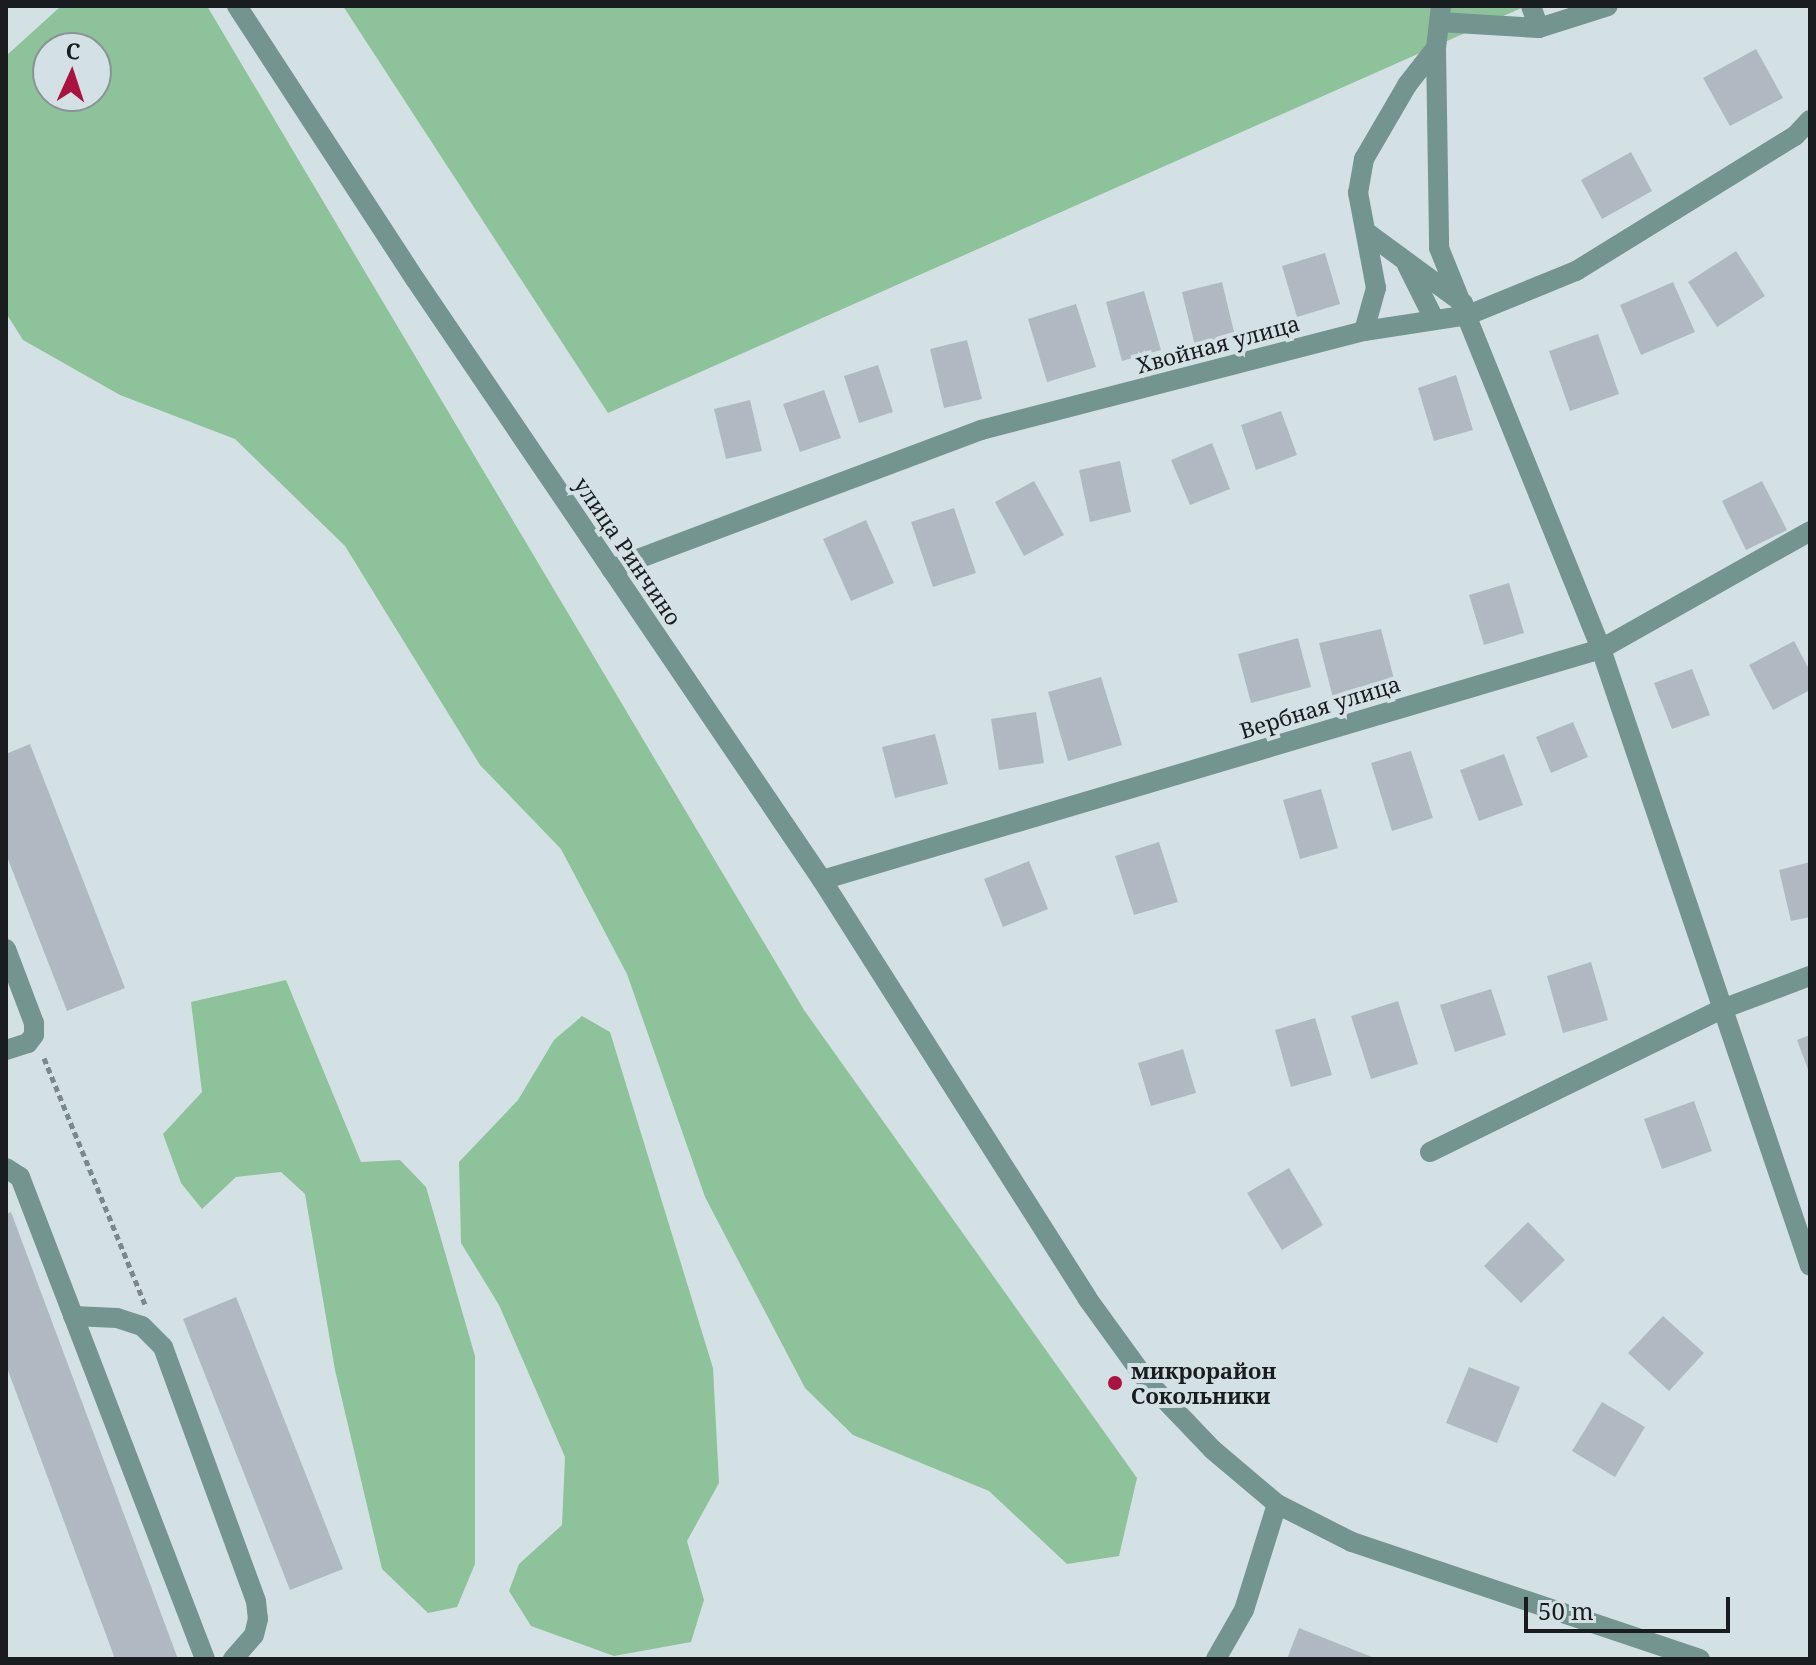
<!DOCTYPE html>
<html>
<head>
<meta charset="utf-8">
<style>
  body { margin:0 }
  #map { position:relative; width:1816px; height:1665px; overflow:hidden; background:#d4e1e4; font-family:"Noto Serif",serif }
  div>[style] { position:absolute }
  .green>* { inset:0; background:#8dc29b }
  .building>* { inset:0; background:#b0b9c1 }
  .path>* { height:5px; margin-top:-2.5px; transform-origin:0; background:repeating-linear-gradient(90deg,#7d8688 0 6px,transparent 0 10px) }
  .minor>* { height:20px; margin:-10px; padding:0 10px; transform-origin:10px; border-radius:10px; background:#73948f }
  .dots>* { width:22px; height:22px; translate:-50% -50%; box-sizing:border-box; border:4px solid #d4e1e4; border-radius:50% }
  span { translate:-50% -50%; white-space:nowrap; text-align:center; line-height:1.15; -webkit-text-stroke:8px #d4e1e4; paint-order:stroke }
  .street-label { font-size:22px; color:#191d1f }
  .poi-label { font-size:22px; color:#191d1f; font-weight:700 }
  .left { translate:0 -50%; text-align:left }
  .frame { position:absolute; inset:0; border:8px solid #191d1f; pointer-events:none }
  .north { position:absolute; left:32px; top:32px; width:80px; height:80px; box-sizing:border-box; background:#d4e1e4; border:2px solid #899395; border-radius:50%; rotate:3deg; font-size:22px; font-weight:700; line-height:32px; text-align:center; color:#191d1f }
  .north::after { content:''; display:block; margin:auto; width:28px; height:36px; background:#a91341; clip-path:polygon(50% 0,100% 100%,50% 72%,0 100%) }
  .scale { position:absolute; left:1524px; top:1597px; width:206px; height:36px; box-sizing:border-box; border:4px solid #191d1f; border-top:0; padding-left:10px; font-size:24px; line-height:28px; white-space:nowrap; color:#191d1f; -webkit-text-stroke:6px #d4e1e4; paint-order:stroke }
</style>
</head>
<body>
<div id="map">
  <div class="green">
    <div style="clip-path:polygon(evenodd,61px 6px,207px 6px,804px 1010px,1137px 1478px,1119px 1556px,1067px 1564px,989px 1491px,853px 1435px,805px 1388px,705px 1197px,627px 974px,561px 849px,480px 765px,345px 546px,235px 439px,120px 395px,23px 340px,6px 313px,6px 56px,61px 6px,48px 48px,96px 48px,96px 96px,48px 96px,48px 48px)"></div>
    <div style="clip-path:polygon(343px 6px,1526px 6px,608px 413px)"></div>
    <div style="clip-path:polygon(286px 980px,361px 1162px,400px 1160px,426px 1187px,475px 1356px,475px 1564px,457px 1607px,428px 1613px,382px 1569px,335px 1370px,305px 1194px,281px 1172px,236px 1177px,202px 1209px,181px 1183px,163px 1134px,202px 1092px,191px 1002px)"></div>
    <div style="clip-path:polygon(582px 1016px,610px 1032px,713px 1368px,719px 1483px,687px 1541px,704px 1600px,691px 1642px,614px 1656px,531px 1626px,509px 1591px,519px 1564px,562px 1525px,565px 1457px,499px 1305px,461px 1243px,459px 1162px,518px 1100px,554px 1040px)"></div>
  </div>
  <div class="building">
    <div style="clip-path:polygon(1756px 49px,1783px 98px,1730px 126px,1703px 78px)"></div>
    <div style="clip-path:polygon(1631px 152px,1652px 191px,1602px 219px,1581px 180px)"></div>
    <div style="clip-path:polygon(1736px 251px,1765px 296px,1717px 327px,1688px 282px)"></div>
    <div style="clip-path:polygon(1325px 253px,1340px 304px,1297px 317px,1282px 266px)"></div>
    <div style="clip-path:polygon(1222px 282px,1235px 336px,1195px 346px,1182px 292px)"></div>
    <div style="clip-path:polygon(1673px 282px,1695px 332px,1641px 355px,1620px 305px)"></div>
    <div style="clip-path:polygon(1144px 291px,1161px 350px,1122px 361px,1106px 302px)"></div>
    <div style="clip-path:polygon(1076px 304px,1096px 367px,1047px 382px,1028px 319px)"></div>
    <div style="clip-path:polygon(1598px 334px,1619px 394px,1570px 411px,1549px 351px)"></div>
    <div style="clip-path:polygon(967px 340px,982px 399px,944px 408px,930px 349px)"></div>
    <div style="clip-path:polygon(878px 365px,893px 412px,859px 423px,844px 376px)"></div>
    <div style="clip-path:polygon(1456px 375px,1473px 430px,1434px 441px,1418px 388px)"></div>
    <div style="clip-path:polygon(824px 390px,841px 438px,800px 452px,783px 404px)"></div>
    <div style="clip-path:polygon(750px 400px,762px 451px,726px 459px,714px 409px)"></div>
    <div style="clip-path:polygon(1281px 411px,1297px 455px,1256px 470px,1241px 425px)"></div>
    <div style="clip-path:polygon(1212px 443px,1230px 489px,1190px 505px,1171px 460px)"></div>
    <div style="clip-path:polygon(1120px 461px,1131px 512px,1090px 522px,1079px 470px)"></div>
    <div style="clip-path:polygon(1034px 481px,1064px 535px,1024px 556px,995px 502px)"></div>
    <div style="clip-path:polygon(1762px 481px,1787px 530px,1746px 550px,1722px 501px)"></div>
    <div style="clip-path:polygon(954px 508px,976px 573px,933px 587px,911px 522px)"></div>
    <div style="clip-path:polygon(866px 520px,894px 583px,851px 601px,823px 539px)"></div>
    <div style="clip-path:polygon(1509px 583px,1524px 633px,1484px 645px,1469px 595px)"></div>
    <div style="clip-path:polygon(1381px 629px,1395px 683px,1333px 698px,1319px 643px)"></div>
    <div style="clip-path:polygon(1298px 638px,1311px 687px,1251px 703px,1238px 654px)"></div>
    <div style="clip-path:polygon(1794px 641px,1810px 671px,1810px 690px,1773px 710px,1749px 665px)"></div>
    <div style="clip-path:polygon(1692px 669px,1710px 715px,1672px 729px,1654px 683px)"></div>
    <div style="clip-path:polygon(1101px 677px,1122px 745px,1068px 761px,1048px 692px)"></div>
    <div style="clip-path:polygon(1036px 712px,1044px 763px,999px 770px,991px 719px)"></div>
    <div style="clip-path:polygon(1573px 722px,1588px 757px,1551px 773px,1536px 737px)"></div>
    <div style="clip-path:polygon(935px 734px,948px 784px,895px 798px,882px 747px)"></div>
    <div style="clip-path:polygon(30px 744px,125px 988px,67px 1011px,6px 854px,6px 754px)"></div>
    <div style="clip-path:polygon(1411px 751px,1433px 818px,1392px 831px,1371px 763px)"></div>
    <div style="clip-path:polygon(1504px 754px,1523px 805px,1479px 821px,1460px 770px)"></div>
    <div style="clip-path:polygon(1321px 789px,1338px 848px,1300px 859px,1283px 800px)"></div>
    <div style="clip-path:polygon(1159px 842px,1178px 902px,1134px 915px,1115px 856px)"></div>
    <div style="clip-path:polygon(1029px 861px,1048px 909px,1003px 927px,984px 879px)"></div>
    <div style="clip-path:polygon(1810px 862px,1810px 917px,1791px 921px,1779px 870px)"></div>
    <div style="clip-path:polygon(1591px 962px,1608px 1020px,1563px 1033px,1547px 976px)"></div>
    <div style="clip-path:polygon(1491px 989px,1506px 1035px,1455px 1052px,1440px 1005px)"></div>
    <div style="clip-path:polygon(1398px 1001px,1418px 1064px,1371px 1079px,1351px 1016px)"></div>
    <div style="clip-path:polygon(1315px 1018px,1332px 1075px,1291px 1087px,1275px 1030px)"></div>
    <div style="clip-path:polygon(1810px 1035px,1810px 1075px,1797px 1040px)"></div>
    <div style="clip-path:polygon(1183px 1049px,1196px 1093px,1151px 1106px,1138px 1063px)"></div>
    <div style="clip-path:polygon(1694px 1101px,1712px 1151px,1662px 1169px,1644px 1119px)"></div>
    <div style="clip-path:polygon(1289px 1168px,1323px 1225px,1282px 1250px,1247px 1193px)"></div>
    <div style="clip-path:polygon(11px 1212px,178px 1659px,115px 1659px,6px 1365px,6px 1214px)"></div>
    <div style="clip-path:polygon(1528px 1222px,1565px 1260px,1521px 1303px,1484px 1266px)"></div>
    <div style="clip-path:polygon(236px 1297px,343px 1569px,290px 1590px,183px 1319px)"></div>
    <div style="clip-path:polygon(1663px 1316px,1704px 1353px,1669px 1391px,1628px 1353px)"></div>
    <div style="clip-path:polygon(1469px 1367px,1520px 1387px,1497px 1443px,1446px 1423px)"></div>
    <div style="clip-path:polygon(1602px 1402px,1645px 1427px,1615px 1477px,1572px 1451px)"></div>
    <div style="clip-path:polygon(1299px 1628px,1377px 1659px,1287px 1659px)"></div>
  </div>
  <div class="path">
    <div style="left:44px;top:1058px;width:266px;rotate:67.7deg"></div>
  </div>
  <div class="minor">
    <div style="left:237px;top:6px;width:326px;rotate:56.9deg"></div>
    <div style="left:415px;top:279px;width:726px;rotate:55.89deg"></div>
    <div style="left:822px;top:880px;width:495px;rotate:57.6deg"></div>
    <div style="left:1087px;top:1298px;width:102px;rotate:54.1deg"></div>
    <div style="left:1147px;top:1381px;width:95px;rotate:46.3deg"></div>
    <div style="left:1213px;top:1450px;width:84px;rotate:40.2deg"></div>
    <div style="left:1277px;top:1504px;width:84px;rotate:26.9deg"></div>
    <div style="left:1352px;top:1542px;width:367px;rotate:18.6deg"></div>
    <div style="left:1441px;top:6px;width:42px;rotate:96.8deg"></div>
    <div style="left:1436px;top:48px;width:200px;rotate:89.1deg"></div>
    <div style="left:1439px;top:248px;width:432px;rotate:68deg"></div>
    <div style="left:1601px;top:649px;width:651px;rotate:71.29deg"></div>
    <div style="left:1531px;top:6px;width:23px;rotate:70deg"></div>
    <div style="left:1440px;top:22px;width:99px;rotate:3.5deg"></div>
    <div style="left:1539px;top:28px;width:72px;rotate:-17.7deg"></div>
    <div style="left:1369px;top:234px;width:117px;rotate:36.3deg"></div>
    <div style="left:1407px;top:265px;width:60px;rotate:63.4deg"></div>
    <div style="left:1364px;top:331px;width:45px;rotate:-74.4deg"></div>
    <div style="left:1376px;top:288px;width:97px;rotate:-100.7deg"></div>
    <div style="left:1358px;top:193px;width:35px;rotate:-80deg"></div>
    <div style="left:1364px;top:159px;width:86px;rotate:-59.8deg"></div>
    <div style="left:1407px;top:85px;width:47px;rotate:-51.9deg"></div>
    <div style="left:611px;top:569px;width:395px;rotate:-20.6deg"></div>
    <div style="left:981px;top:430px;width:396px;rotate:-14.5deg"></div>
    <div style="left:1364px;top:331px;width:105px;rotate:-8.7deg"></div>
    <div style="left:1468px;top:315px;width:117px;rotate:-22.2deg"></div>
    <div style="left:1576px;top:271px;width:257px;rotate:-31.7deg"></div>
    <div style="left:1795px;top:136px;width:22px;rotate:-47deg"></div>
    <div style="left:822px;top:880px;width:813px;rotate:-16.52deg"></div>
    <div style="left:1601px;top:649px;width:240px;rotate:-29.4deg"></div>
    <div style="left:6px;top:949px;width:79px;rotate:69.3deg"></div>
    <div style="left:34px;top:1023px;width:12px;rotate:90deg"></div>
    <div style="left:34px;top:1035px;width:10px;rotate:127deg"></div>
    <div style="left:28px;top:1043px;width:23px;rotate:162deg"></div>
    <div style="left:1430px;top:1152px;width:325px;rotate:-26.1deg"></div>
    <div style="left:1722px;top:1009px;width:94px;rotate:-20.6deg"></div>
    <div style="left:6px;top:1168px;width:17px;rotate:33deg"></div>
    <div style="left:20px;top:1177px;width:516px;rotate:69deg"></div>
    <div style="left:73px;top:1316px;width:44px;rotate:2.6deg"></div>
    <div style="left:117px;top:1318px;width:26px;rotate:18deg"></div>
    <div style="left:142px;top:1326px;width:30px;rotate:45deg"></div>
    <div style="left:163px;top:1347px;width:270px;rotate:69.9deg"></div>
    <div style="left:256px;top:1601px;width:18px;rotate:84deg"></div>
    <div style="left:258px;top:1619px;width:16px;rotate:104deg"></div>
    <div style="left:254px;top:1635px;width:32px;rotate:131deg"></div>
    <div style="left:1216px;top:1659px;width:56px;rotate:-60.3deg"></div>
    <div style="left:1244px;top:1610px;width:111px;rotate:-72.7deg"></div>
  </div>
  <div class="dots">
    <div style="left:1115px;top:1383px;background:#a91341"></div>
  </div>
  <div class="street-label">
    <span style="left:1218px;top:344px;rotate:-15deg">Хвойная улица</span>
    <span style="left:628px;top:551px;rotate:56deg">улица Ринчино</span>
    <span style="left:1320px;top:707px;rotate:-17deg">Вербная улица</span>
  </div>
  <div class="poi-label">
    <span class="left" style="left:1131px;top:1383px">микрорайон<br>Сокольники</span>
  </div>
  <div class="frame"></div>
  <div class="north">С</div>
  <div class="scale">50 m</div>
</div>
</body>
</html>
